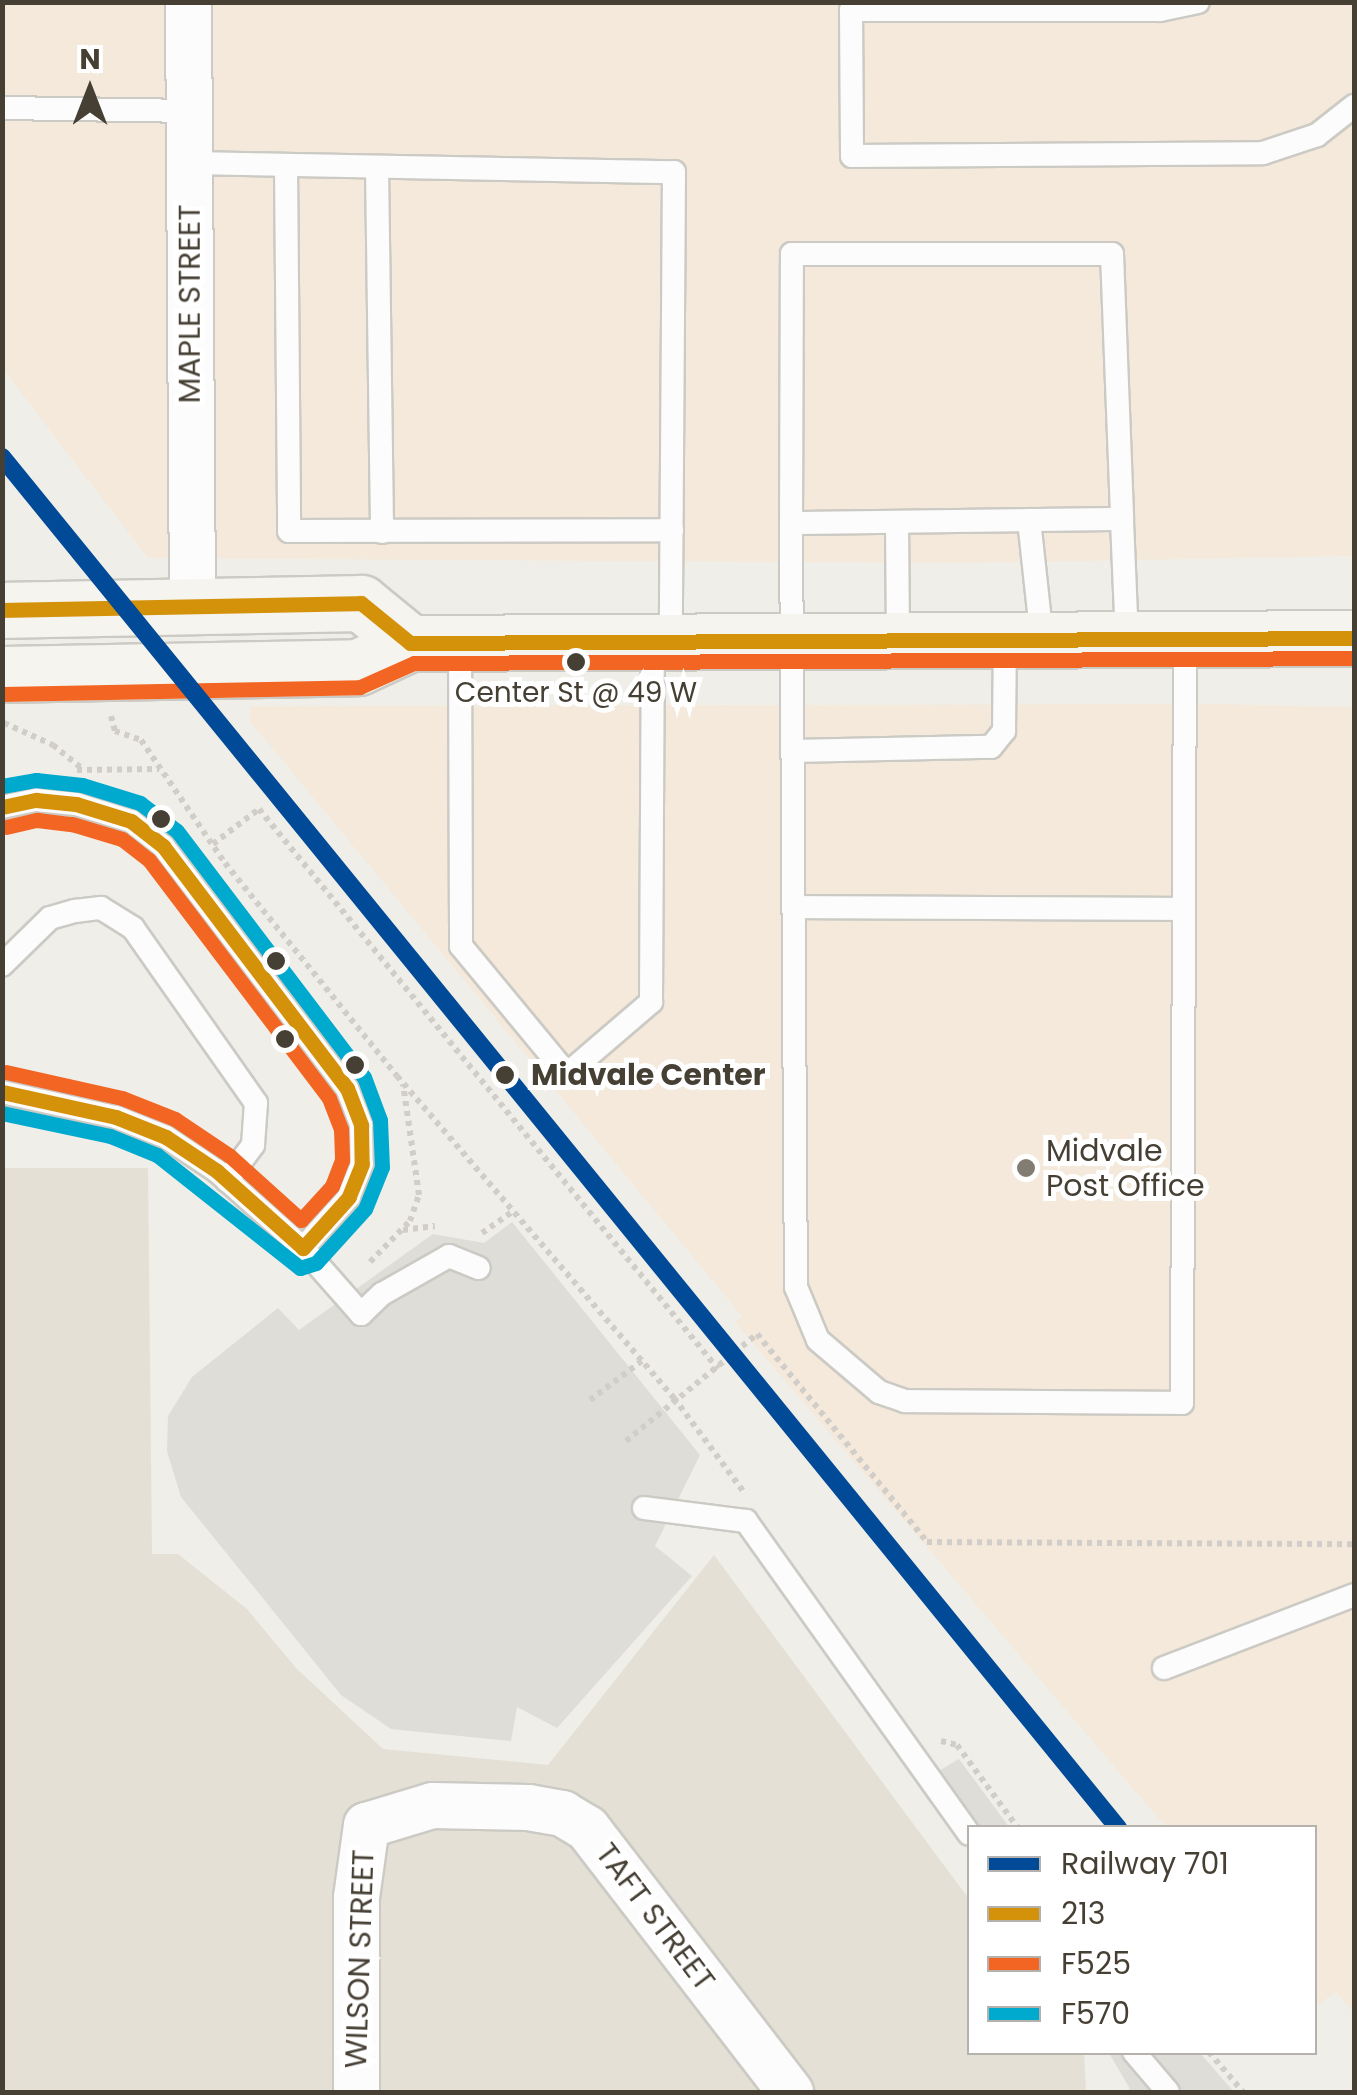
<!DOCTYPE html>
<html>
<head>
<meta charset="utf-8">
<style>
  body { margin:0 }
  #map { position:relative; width:1357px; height:2095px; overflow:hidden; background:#f0eee8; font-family:Poppins,sans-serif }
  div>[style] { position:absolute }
  .residential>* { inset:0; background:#e4e0d5 }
  .commercial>* { inset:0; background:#f4e9da }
  .parking>* { inset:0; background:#dfddd8 }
  .path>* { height:6px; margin-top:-3px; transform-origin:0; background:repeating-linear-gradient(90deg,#d1cec9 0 5px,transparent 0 10px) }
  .roads { filter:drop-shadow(2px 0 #cccac4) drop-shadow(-2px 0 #cccac4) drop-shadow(0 2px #cccac4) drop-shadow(0 -2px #cccac4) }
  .service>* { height:22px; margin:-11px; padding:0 11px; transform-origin:11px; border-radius:11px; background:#fdfcfc }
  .minor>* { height:45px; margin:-22.5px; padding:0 22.5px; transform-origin:22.5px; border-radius:22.5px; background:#fdfcfc }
  .secondary>* { height:55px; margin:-27.5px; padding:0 27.5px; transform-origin:27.5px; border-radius:27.5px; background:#f6f4ee }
  .bus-1>* { height:15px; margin:-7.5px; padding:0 7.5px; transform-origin:7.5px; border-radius:7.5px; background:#d4910a }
  .bus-2>* { height:15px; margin:-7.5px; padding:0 7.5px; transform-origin:7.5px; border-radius:7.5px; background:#f26522 }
  .bus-3>* { height:15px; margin:-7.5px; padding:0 7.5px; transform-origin:7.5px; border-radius:7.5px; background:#00a9ce }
  .rail-1>* { height:18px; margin:-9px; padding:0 9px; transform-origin:9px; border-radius:9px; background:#004a97 }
  .dots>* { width:28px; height:28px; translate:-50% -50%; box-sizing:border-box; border:5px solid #fff; border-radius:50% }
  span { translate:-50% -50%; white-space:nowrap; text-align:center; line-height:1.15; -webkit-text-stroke:10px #fff; paint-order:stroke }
  .bus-label { font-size:28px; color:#463f34 }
  .street-label { font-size:30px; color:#463f34 }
  .stop-label { font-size:30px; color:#463f34; font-weight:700 }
  .left { translate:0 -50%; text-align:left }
  .poi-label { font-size:30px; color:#463f34 }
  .frame { position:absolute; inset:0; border:5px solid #463f34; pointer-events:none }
  .legend { position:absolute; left:967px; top:1825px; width:350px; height:230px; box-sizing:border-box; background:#fff; border:2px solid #b5b2ae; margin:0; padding:12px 18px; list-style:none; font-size:30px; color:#463f34 }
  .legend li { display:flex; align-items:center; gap:20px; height:50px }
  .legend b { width:50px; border:2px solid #b5b2ae }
  .north { position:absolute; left:40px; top:40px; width:100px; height:100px; -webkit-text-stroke:8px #fff; paint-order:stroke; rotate:0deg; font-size:28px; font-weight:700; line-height:40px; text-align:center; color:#463f34 }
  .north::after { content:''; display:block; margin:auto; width:35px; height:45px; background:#463f34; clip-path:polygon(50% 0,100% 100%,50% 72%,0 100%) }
</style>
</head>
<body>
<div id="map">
  <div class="residential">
    <div style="clip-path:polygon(3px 1168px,148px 1168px,152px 1554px,178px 1554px,247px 1609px,296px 1668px,383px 1749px,548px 1765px,714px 1555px,969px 1899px,969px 2052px,1084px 2052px,1086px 2092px,3px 2092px)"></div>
  </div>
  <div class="commercial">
    <div style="clip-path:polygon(3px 3px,1354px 3px,1354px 556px,960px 563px,148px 558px,3px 369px)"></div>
    <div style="clip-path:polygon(1211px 704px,1354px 707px,1354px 2013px,1336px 1992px,1315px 2006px,1314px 1828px,1166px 1827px,735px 1322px,742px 1316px,250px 721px,250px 706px)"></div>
  </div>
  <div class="parking">
    <div style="clip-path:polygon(512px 1222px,700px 1455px,655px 1546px,692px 1576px,557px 1728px,517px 1707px,511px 1741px,391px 1729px,341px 1695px,181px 1497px,167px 1451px,168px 1416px,192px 1377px,278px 1308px,299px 1330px,433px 1234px,484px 1243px)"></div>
    <div style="clip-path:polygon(959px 1759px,1009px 1827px,971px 1827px,932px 1775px)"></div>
    <div style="clip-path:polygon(1109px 2053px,1200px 2053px,1234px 2092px,1123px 2092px,1130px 2089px)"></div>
  </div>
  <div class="path">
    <div style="left:111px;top:716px;width:16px;rotate:75deg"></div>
    <div style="left:115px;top:731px;width:28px;rotate:19deg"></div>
    <div style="left:141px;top:740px;width:149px;rotate:55.7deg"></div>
    <div style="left:225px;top:863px;width:274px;rotate:51.1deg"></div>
    <div style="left:397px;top:1076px;width:425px;rotate:49.3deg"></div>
    <div style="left:674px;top:1398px;width:116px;rotate:53.4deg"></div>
    <div style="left:4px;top:723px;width:54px;rotate:24.2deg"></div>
    <div style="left:53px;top:745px;width:38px;rotate:39deg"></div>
    <div style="left:77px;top:770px;width:82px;rotate:-0.7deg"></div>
    <div style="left:213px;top:844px;width:58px;rotate:-37.3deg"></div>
    <div style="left:259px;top:809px;width:724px;rotate:50.66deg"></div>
    <div style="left:403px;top:1230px;width:32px;rotate:-7deg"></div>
    <div style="left:482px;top:1233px;width:38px;rotate:-35deg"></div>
    <div style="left:370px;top:1262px;width:57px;rotate:-45.7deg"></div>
    <div style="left:410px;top:1221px;width:28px;rotate:-71deg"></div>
    <div style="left:419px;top:1195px;width:112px;rotate:-98.2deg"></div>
    <div style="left:590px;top:1400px;width:65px;rotate:-36.9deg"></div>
    <div style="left:626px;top:1441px;width:169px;rotate:-39.2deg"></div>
    <div style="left:757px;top:1334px;width:269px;rotate:50.7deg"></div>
    <div style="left:927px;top:1542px;width:427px;rotate:0.3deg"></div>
    <div style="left:941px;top:1741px;width:16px;rotate:14deg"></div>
    <div style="left:957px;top:1745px;width:103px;rotate:53.7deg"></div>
    <div style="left:1209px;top:2052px;width:52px;rotate:49.6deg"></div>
  </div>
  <div class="roads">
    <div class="service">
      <div style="left:1198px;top:2px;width:39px;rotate:168deg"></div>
      <div style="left:1160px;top:10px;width:309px;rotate:180deg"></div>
      <div style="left:851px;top:10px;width:146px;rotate:89.6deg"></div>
      <div style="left:852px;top:156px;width:411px;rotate:-0.4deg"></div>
      <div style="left:1263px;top:153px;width:57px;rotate:-18.4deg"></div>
      <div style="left:1317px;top:135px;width:47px;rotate:-38.1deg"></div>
      <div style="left:2px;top:108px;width:186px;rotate:0.9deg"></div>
      <div style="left:189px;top:163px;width:485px;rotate:1.1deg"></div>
      <div style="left:674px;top:172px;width:469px;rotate:90.4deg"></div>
      <div style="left:286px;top:166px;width:365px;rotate:89.5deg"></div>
      <div style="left:289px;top:531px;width:383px;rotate:-0.1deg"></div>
      <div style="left:377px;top:168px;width:364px;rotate:89.2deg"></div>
      <div style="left:1029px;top:520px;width:121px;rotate:83.8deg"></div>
      <div style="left:897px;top:522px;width:119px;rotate:89.5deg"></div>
      <div style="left:791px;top:523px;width:269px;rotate:-89.8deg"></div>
      <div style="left:792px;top:254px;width:320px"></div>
      <div style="left:1112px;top:254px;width:265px;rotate:87.8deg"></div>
      <div style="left:1127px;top:640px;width:121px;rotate:-92.4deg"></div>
      <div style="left:1122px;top:519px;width:331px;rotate:179.3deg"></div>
      <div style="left:791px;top:523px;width:764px;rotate:89.63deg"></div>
      <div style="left:796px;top:1287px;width:57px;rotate:67.5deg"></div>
      <div style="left:818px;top:1340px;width:80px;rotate:40.4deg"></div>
      <div style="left:879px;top:1392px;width:28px;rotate:19deg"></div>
      <div style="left:905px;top:1401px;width:277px;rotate:0.4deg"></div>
      <div style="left:1182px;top:1403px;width:764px;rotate:-89.78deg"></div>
      <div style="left:460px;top:642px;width:304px;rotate:89.8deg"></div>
      <div style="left:461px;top:946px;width:166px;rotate:50.4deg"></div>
      <div style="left:567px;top:1074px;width:111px;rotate:-40.6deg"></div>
      <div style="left:651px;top:1002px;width:361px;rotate:-89.7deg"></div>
      <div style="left:793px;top:751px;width:198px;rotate:-1.2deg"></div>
      <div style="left:991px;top:747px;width:21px;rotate:-51deg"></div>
      <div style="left:1004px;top:731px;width:91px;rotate:-89.4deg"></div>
      <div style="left:2px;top:807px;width:35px;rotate:-12deg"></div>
      <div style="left:36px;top:800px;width:40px;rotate:5.7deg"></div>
      <div style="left:76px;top:804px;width:58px;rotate:17.2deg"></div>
      <div style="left:131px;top:821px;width:41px;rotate:38deg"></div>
      <div style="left:163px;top:846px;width:304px;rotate:52.8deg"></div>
      <div style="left:347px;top:1088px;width:40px;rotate:69deg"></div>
      <div style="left:361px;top:1125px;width:39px;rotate:89deg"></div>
      <div style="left:362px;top:1164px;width:35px;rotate:112deg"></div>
      <div style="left:349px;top:1197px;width:69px;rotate:132deg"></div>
      <div style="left:794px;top:907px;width:389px;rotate:0.3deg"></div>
      <div style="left:2px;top:965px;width:67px;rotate:-44.4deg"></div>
      <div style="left:50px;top:918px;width:26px;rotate:-16deg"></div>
      <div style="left:75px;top:911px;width:26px;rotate:-7deg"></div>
      <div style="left:101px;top:908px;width:38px;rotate:32deg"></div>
      <div style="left:133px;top:928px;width:214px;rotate:54.9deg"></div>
      <div style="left:256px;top:1103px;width:42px;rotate:94.1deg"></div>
      <div style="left:253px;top:1145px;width:44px;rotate:126.6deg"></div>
      <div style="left:2px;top:1092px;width:117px;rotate:12.4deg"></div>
      <div style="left:116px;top:1117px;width:54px;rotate:21.8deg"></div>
      <div style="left:166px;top:1137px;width:61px;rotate:33.7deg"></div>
      <div style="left:217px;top:1171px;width:115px;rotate:41.8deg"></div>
      <div style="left:303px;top:1248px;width:88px;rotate:48.7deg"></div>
      <div style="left:361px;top:1314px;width:29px;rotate:-44deg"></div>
      <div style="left:382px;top:1294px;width:77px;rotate:-29.6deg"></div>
      <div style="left:449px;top:1256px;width:32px;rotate:22deg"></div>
      <div style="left:644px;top:1508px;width:103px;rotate:7.3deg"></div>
      <div style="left:746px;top:1521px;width:384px;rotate:54.5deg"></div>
      <div style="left:1164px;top:1668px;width:204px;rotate:-21deg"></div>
      <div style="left:1134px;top:2052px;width:52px;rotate:49.6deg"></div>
    </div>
    <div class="minor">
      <div style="left:188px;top:2px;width:603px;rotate:89.62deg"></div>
      <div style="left:356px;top:2092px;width:195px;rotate:-90deg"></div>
      <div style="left:356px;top:1897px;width:73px;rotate:-82.1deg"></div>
      <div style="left:366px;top:1825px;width:69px;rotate:-16.9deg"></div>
      <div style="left:432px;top:1805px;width:96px;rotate:1.2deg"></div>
      <div style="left:528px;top:1807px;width:35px;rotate:10deg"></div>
      <div style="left:562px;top:1813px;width:29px;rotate:31deg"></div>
      <div style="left:587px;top:1828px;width:333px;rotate:52.4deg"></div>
    </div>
    <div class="secondary">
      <div style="left:2px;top:610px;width:359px;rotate:-1.1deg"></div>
      <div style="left:361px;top:603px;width:63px;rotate:39.2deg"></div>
      <div style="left:2px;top:674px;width:356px;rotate:-1.1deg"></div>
      <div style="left:358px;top:667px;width:57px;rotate:-24.8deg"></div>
      <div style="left:410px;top:643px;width:944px;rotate:-0.3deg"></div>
    </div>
  </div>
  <div class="bus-1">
    <div style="left:2px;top:610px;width:359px;rotate:-1.1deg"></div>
    <div style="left:361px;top:603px;width:63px;rotate:39.2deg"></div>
    <div style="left:410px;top:643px;width:944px;rotate:-0.3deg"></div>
    <div style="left:2px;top:807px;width:35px;rotate:-12deg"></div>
    <div style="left:36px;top:800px;width:40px;rotate:5.7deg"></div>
    <div style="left:76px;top:804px;width:58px;rotate:17.2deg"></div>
    <div style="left:131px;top:821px;width:41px;rotate:38deg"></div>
    <div style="left:163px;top:846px;width:304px;rotate:52.8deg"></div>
    <div style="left:347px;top:1088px;width:40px;rotate:69deg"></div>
    <div style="left:361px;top:1125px;width:39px;rotate:89deg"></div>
    <div style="left:362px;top:1164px;width:35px;rotate:112deg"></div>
    <div style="left:349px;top:1197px;width:69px;rotate:132deg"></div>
    <div style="left:303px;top:1248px;width:115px;rotate:-138.2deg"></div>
    <div style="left:217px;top:1171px;width:61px;rotate:-146.3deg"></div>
    <div style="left:166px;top:1137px;width:54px;rotate:-158.2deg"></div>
    <div style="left:116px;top:1117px;width:117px;rotate:-167.6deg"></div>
  </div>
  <div class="bus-2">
    <div style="left:2px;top:694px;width:358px;rotate:-1.1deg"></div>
    <div style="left:360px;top:687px;width:59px;rotate:-24deg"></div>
    <div style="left:414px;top:663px;width:940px;rotate:-0.3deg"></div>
    <div style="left:6px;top:827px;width:32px;rotate:-13deg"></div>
    <div style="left:37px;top:820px;width:35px;rotate:7deg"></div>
    <div style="left:72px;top:824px;width:52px;rotate:16.7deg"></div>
    <div style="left:122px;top:839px;width:34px;rotate:38deg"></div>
    <div style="left:149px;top:860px;width:298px;rotate:52.9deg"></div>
    <div style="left:329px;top:1098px;width:33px;rotate:69deg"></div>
    <div style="left:341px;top:1129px;width:31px;rotate:88deg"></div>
    <div style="left:342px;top:1160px;width:28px;rotate:111deg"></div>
    <div style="left:332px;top:1186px;width:46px;rotate:132.4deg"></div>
    <div style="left:301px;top:1220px;width:96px;rotate:-138deg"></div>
    <div style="left:230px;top:1156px;width:66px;rotate:-146.1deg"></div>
    <div style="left:175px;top:1119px;width:57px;rotate:-158.4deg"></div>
    <div style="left:122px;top:1098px;width:119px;rotate:-167.4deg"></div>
  </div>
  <div class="bus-3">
    <div style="left:2px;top:786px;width:35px;rotate:-10deg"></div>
    <div style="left:36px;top:780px;width:46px;rotate:6.2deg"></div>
    <div style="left:82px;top:785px;width:61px;rotate:17.2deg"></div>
    <div style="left:140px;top:803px;width:46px;rotate:37.1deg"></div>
    <div style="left:177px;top:831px;width:309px;rotate:52.8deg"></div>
    <div style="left:364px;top:1077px;width:46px;rotate:69.6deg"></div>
    <div style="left:380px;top:1120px;width:47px;rotate:87.6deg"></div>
    <div style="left:382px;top:1167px;width:45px;rotate:112deg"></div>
    <div style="left:365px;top:1209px;width:73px;rotate:132.2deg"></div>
    <div style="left:316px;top:1263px;width:17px;rotate:163deg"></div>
    <div style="left:300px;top:1268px;width:182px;rotate:-141.7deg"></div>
    <div style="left:157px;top:1155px;width:51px;rotate:-158deg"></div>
    <div style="left:110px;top:1136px;width:110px;rotate:-168deg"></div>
  </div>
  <div class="rail-1">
    <div style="left:2px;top:457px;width:1768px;rotate:50.85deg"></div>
  </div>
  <div class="dots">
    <div style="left:576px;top:662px;background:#463f34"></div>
    <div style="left:161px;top:819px;background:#463f34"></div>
    <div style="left:276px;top:961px;background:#463f34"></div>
    <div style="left:285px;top:1039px;background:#463f34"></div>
    <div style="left:355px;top:1065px;background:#463f34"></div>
    <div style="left:505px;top:1075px;background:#463f34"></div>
    <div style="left:1026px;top:1168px;background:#827c73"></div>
  </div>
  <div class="bus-label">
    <span style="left:576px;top:693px">Center St @ 49 W</span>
  </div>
  <div class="street-label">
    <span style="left:190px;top:304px;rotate:-90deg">MAPLE STREET</span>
    <span style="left:655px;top:1917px;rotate:53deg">TAFT STREET</span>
    <span style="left:360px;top:1959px;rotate:-88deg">WILSON STREET</span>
  </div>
  <div class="stop-label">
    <span class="left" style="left:531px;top:1075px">Midvale Center</span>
  </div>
  <div class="poi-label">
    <span class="left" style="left:1046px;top:1168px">Midvale<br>Post Office</span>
  </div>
  <div class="frame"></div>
  <ul class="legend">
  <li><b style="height:12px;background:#004a97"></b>Railway 701</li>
  <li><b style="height:12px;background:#d4910a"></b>213</li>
  <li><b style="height:12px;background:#f26522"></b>F525</li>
  <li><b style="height:12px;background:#00a9ce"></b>F570</li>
  </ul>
  <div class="north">N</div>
</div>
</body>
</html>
